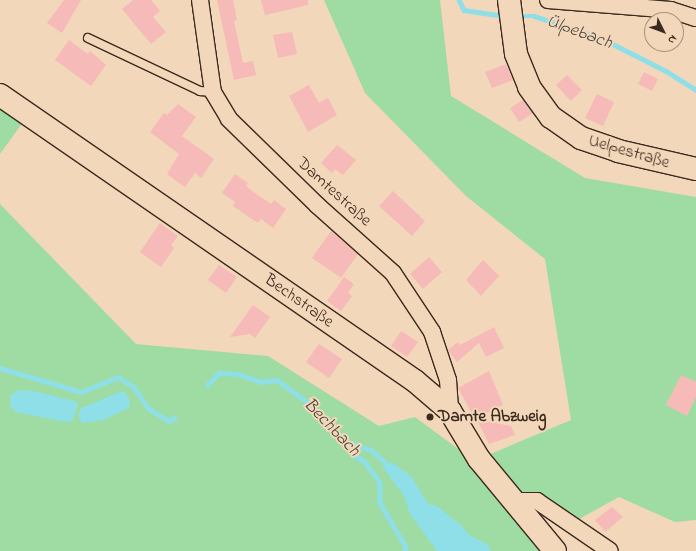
<!DOCTYPE html>
<html>
<head>
<meta charset="utf-8">
<style>
  body { margin:0 }
  #map { position:relative; width:696px; height:551px; overflow:hidden; background:#f3d7ba; font-family:"Indie Flower",sans-serif }
  div>[style] { position:absolute }
  .green>* { inset:0; background:#9fdca3 }
  .water>* { inset:0; background:#8edfe8 }
  .stream>* { height:4.5px; margin:-2.25px; padding:0 2.25px; transform-origin:2.25px; border-radius:2.25px; background:#8edfe8 }
  .building>* { inset:0; background:#f6bab8 }
  .roads { filter:drop-shadow(1px 0 #3b2a1e) drop-shadow(-1px 0 #3b2a1e) drop-shadow(0 1px #3b2a1e) drop-shadow(0 -1px #3b2a1e) }
  .service>* { height:8px; margin:-4px; padding:0 4px; transform-origin:4px; border-radius:4px; background:#f3d7ba }
  .minor>* { height:16px; margin:-8px; padding:0 8px; transform-origin:8px; border-radius:8px; background:#f3d7ba }
  .secondary>* { height:22px; margin:-11px; padding:0 11px; transform-origin:11px; border-radius:11px; background:#f3d7ba }
  .dots>* { width:11px; height:11px; translate:-50% -50%; box-sizing:border-box; border:2px solid #f3d7ba; border-radius:50% }
  span { translate:-50% -50%; white-space:nowrap; text-align:center; line-height:1.15; -webkit-text-stroke:4px #f3d7ba; paint-order:stroke }
  .street-label { font-size:17px; color:#3b2a1e }
  .poi-label { font-size:17px; color:#3b2a1e; font-weight:700 }
  .left { translate:0 -50%; text-align:left }
  .water-label { font-size:18px; color:#47453c; font-style:italic }
  .north { position:absolute; left:644px; top:12px; width:40px; height:40px; box-sizing:border-box; background:#f3d7ba; border:1px solid #a9927c; border-radius:50%; rotate:132deg; font-size:11px; font-weight:700; line-height:16px; text-align:center; color:#3b2a1e }
  .north::after { content:''; display:block; margin:auto; width:14px; height:18px; background:#3b2a1e; clip-path:polygon(50% 0,100% 100%,50% 72%,0 100%) }
</style>
</head>
<body>
<div id="map">
  <div class="green">
    <div style="clip-path:polygon(324px 0,440px 0,451px 96px,585px 178px,696px 197px,696px 520px,675px 522px,619px 497px,570px 524px,537px 501px,515px 501px,553px 551px,0 551px,0 204px,136px 344px,268px 356px,379px 426px,415px 417px,469px 457px,488px 455px,571px 420px,545px 259px,466px 196px,365px 93px)"></div>
    <div style="clip-path:polygon(0 106px,23px 122px,0 154px)"></div>
  </div>
  <div class="water">
    <div style="clip-path:polygon(20px 390px,33px 391px,74px 401px,78px 403px,73px 420px,67px 422px,16px 412px,10px 406px,11px 394px)"></div>
    <div style="clip-path:polygon(120px 392px,125px 392px,130px 402px,129px 408px,103px 420px,82px 423px,78px 416px,81px 408px)"></div>
    <div style="clip-path:polygon(391px 462px,411px 476px,428px 504px,437px 506px,462px 526px,469px 535px,487px 544px,491px 551px,437px 551px,410px 514px,404px 496px,382px 466px)"></div>
  </div>
  <div class="stream">
    <div style="left:459px;top:0;width:11px;rotate:63deg"></div>
    <div style="left:464px;top:10px;width:40px;rotate:8.5deg"></div>
    <div style="left:518px;top:16px;width:16px"></div>
    <div style="left:534px;top:16px;width:73px;rotate:18.4deg"></div>
    <div style="left:603px;top:39px;width:71px;rotate:26.9deg"></div>
    <div style="left:666px;top:71px;width:36px;rotate:32deg"></div>
    <div style="left:0;top:368px;width:84px;rotate:16.5deg"></div>
    <div style="left:81px;top:392px;width:40px;rotate:-22deg"></div>
    <div style="left:118px;top:377px;width:19px;rotate:32deg"></div>
    <div style="left:134px;top:387px;width:25px;rotate:56deg"></div>
    <div style="left:148px;top:408px;width:25px;rotate:32deg"></div>
    <div style="left:169px;top:421px;width:6px;rotate:-31deg"></div>
    <div style="left:207px;top:385px;width:17px;rotate:-45deg"></div>
    <div style="left:219px;top:373px;width:19px;rotate:3deg"></div>
    <div style="left:238px;top:374px;width:24px;rotate:19deg"></div>
    <div style="left:261px;top:382px;width:16px;rotate:-7deg"></div>
    <div style="left:277px;top:380px;width:44px;rotate:35.8deg"></div>
    <div style="left:313px;top:406px;width:47px;rotate:48.5deg"></div>
    <div style="left:344px;top:441px;width:17px;rotate:57deg"></div>
    <div style="left:353px;top:455px;width:13px;rotate:29deg"></div>
    <div style="left:364px;top:461px;width:26px;rotate:53deg"></div>
    <div style="left:380px;top:482px;width:21px;rotate:90deg"></div>
    <div style="left:380px;top:503px;width:51px;rotate:59.4deg"></div>
    <div style="left:406px;top:547px;width:4px;rotate:104deg"></div>
    <div style="left:344px;top:441px;width:28px;rotate:18deg"></div>
    <div style="left:371px;top:450px;width:28px;rotate:41deg"></div>
  </div>
  <div class="building">
    <div style="clip-path:polygon(64px 0,81px 0,62px 33px,47px 23px)"></div>
    <div style="clip-path:polygon(133px 0,151px 0,160px 11px,153px 17px,166px 32px,151px 44px,122px 9px)"></div>
    <div style="clip-path:polygon(217px 0,233px 0,237px 20px,234px 21px,243px 63px,253px 61px,256px 75px,234px 80px)"></div>
    <div style="clip-path:polygon(261px 0,308px 0,308px 5px,265px 15px)"></div>
    <div style="clip-path:polygon(292px 32px,297px 54px,278px 58px,273px 35px)"></div>
    <div style="clip-path:polygon(69px 40px,88px 54px,90px 51px,106px 65px,91px 86px,55px 60px)"></div>
    <div style="clip-path:polygon(506px 64px,513px 80px,492px 88px,485px 72px)"></div>
    <div style="clip-path:polygon(644px 72px,658px 79px,652px 91px,638px 84px)"></div>
    <div style="clip-path:polygon(567px 75px,582px 90px,571px 101px,556px 85px)"></div>
    <div style="clip-path:polygon(309px 85px,319px 103px,328px 98px,337px 115px,308px 132px,289px 96px)"></div>
    <div style="clip-path:polygon(597px 94px,614px 102px,603px 126px,585px 118px)"></div>
    <div style="clip-path:polygon(523px 100px,533px 113px,519px 122px,510px 108px)"></div>
    <div style="clip-path:polygon(178px 104px,196px 117px,182px 136px,214px 159px,201px 178px,195px 173px,185px 187px,167px 174px,179px 154px,150px 132px,164px 113px,167px 115px)"></div>
    <div style="clip-path:polygon(337px 145px,356px 160px,343px 175px,335px 169px,332px 173px,321px 163px)"></div>
    <div style="clip-path:polygon(235px 174px,248px 183px,246px 186px,258px 195px,271px 204px,274px 200px,286px 209px,273px 228px,261px 219px,258px 223px,233px 206px,235px 202px,222px 193px)"></div>
    <div style="clip-path:polygon(393px 191px,425px 221px,412px 236px,379px 206px)"></div>
    <div style="clip-path:polygon(160px 223px,178px 236px,171px 245px,174px 248px,161px 267px,140px 252px)"></div>
    <div style="clip-path:polygon(331px 231px,358px 254px,341px 278px,312px 258px)"></div>
    <div style="clip-path:polygon(429px 257px,442px 272px,423px 289px,410px 274px)"></div>
    <div style="clip-path:polygon(483px 260px,499px 276px,481px 296px,466px 280px)"></div>
    <div style="clip-path:polygon(219px 265px,237px 277px,226px 293px,208px 280px)"></div>
    <div style="clip-path:polygon(344px 277px,354px 284px,348px 293px,352px 296px,341px 311px,327px 301px)"></div>
    <div style="clip-path:polygon(253px 305px,270px 317px,255px 338px,250px 334px,230px 337px)"></div>
    <div style="clip-path:polygon(494px 327px,504px 348px,486px 357px,479px 343px,457px 362px,448px 350px,458px 342px,460px 345px)"></div>
    <div style="clip-path:polygon(401px 331px,418px 342px,407px 357px,391px 346px)"></div>
    <div style="clip-path:polygon(319px 344px,342px 359px,329px 378px,306px 362px)"></div>
    <div style="clip-path:polygon(489px 371px,503px 405px,475px 419px,458px 388px)"></div>
    <div style="clip-path:polygon(681px 375px,696px 382px,696px 397px,687px 416px,666px 405px)"></div>
    <div style="clip-path:polygon(477px 420px,511px 426px,515px 435px,489px 444px)"></div>
    <div style="clip-path:polygon(612px 507px,623px 517px,605px 532px,595px 520px)"></div>
  </div>
  <div class="roads">
    <div class="service">
      <div style="left:88px;top:38px;width:124px;rotate:25.3deg"></div>
      <div style="left:200px;top:91px;width:13px;rotate:4deg"></div>
    </div>
    <div class="minor">
      <div style="left:200px;top:0;width:93px;rotate:82deg"></div>
      <div style="left:213px;top:92px;width:31px;rotate:59deg"></div>
      <div style="left:229px;top:119px;width:123px;rotate:44.3deg"></div>
      <div style="left:317px;top:205px;width:102px;rotate:41.8deg"></div>
      <div style="left:393px;top:273px;width:71px;rotate:56.5deg"></div>
      <div style="left:432px;top:332px;width:51px;rotate:71.6deg"></div>
      <div style="left:448px;top:380px;width:31px;rotate:86deg"></div>
      <div style="left:548px;top:0;width:123px;rotate:4.6deg"></div>
      <div style="left:671px;top:10px;width:26px;rotate:18deg"></div>
      <div style="left:515px;top:501px;width:22px"></div>
      <div style="left:537px;top:501px;width:88px;rotate:34.4deg"></div>
    </div>
    <div class="secondary">
      <div style="left:509px;top:0;width:54px;rotate:82.6deg"></div>
      <div style="left:516px;top:54px;width:35px;rotate:68deg"></div>
      <div style="left:529px;top:87px;width:37px;rotate:54deg"></div>
      <div style="left:551px;top:117px;width:37px;rotate:35deg"></div>
      <div style="left:581px;top:138px;width:39px;rotate:19deg"></div>
      <div style="left:618px;top:151px;width:80px;rotate:13deg"></div>
      <div style="left:0;top:95px;width:504px;rotate:34.57deg"></div>
      <div style="left:415px;top:381px;width:46px;rotate:40.6deg"></div>
      <div style="left:450px;top:411px;width:56px;rotate:58.9deg"></div>
      <div style="left:479px;top:459px;width:119px;rotate:50.4deg"></div>
    </div>
  </div>
  <div class="dots">
    <div style="left:430px;top:417px;background:#3b2a1e"></div>
  </div>
  <div class="street-label">
    <span style="left:629px;top:152px;rotate:16deg">Uelpestraße</span>
    <span style="left:334px;top:192px;rotate:42deg">Damtestraße</span>
    <span style="left:299px;top:301px;rotate:35deg">Bechstraße</span>
  </div>
  <div class="poi-label">
    <span class="left" style="left:438px;top:417px">Damte Abzweig</span>
  </div>
  <div class="water-label">
    <span style="left:579px;top:33px;rotate:20deg">Ülpebach</span>
    <span style="left:331px;top:428px;rotate:46deg">Bechbach</span>
  </div>
  <div class="north">N</div>
</div>
</body>
</html>
